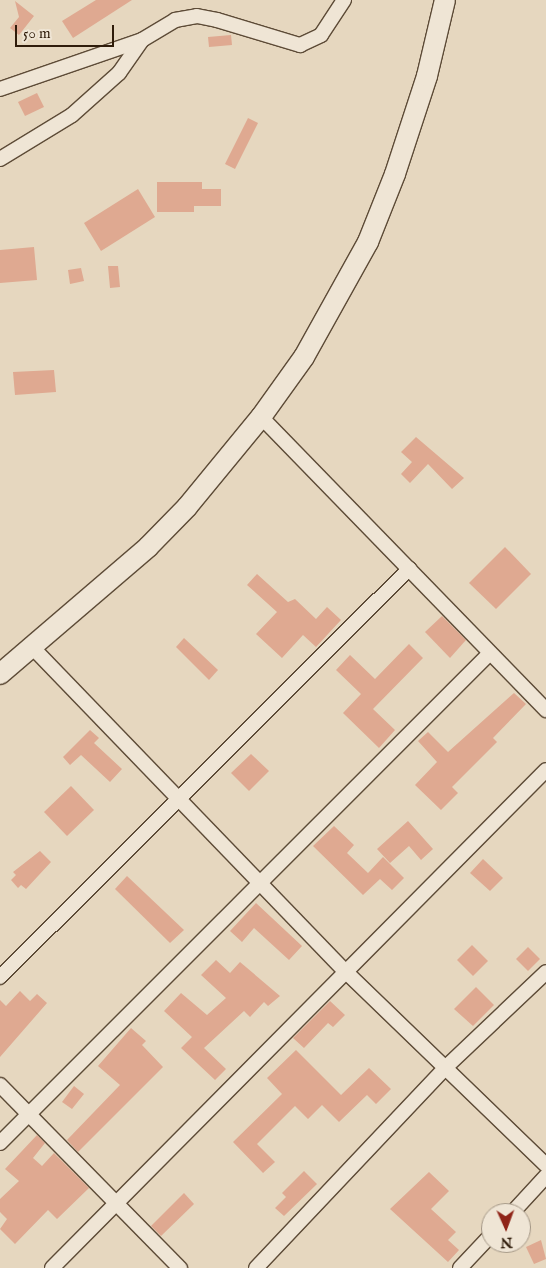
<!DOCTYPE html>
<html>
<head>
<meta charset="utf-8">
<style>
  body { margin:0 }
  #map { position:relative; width:546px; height:1268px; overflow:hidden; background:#e6d7bf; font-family:"IM FELL English",serif }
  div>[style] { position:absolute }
  .building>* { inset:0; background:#dfa991 }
  .roads { filter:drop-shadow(1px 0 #5d4b37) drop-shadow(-1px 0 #5d4b37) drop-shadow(0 1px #5d4b37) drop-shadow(0 -1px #5d4b37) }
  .street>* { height:14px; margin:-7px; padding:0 7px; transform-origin:7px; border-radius:7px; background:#efe5d5 }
  .secondary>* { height:20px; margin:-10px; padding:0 10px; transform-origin:10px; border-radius:10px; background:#efe5d5 }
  span { translate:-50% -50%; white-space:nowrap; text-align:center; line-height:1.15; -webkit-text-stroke:4px #efe5d5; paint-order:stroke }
  .north { position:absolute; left:481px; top:1203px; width:50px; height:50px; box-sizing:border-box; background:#efe5d5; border:1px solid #a29584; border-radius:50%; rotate:178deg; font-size:14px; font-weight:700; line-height:20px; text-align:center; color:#2f1c0a }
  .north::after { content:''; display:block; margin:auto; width:18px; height:22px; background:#8f2418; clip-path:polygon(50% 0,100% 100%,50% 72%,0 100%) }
  .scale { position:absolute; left:15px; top:25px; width:99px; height:22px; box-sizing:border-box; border:2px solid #2f1c0a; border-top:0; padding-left:6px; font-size:15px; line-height:18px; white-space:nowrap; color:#2f1c0a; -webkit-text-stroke:4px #efe5d5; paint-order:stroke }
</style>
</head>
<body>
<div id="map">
  <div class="building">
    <div style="clip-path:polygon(96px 0,132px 0,73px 38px,62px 21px)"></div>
    <div style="clip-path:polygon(15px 1px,34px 16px,19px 35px,10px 28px,19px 17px)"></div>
    <div style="clip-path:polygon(231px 35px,232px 45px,209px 47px,208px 37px)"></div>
    <div style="clip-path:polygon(37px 93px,44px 107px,25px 116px,18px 102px)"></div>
    <div style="clip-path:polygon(248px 118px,258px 123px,235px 169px,225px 164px)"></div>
    <div style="clip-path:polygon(157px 182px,202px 182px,202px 189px,221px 189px,221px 206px,194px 206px,194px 212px,157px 212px)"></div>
    <div style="clip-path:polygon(138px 189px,155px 217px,101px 251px,84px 223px)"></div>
    <div style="clip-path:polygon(34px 247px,37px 280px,0 283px,0 250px)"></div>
    <div style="clip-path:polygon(108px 266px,118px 266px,120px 287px,110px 288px)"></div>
    <div style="clip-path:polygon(81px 268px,84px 281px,70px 284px,68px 270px)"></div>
    <div style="clip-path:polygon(54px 370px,56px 392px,15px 395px,13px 372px)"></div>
    <div style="clip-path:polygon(416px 437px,464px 478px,452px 489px,428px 464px,410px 483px,401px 474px,412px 462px,401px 452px)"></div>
    <div style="clip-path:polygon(505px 547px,531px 574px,496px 609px,469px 583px)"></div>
    <div style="clip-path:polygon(257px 574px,288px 602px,295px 599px,316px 619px,327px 607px,341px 620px,316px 647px,303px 635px,282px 658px,256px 634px,277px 612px,247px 585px)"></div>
    <div style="clip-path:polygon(442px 616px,466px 640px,450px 658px,425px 632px)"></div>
    <div style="clip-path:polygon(184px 638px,218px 670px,209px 680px,176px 647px)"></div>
    <div style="clip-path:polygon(409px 644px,423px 658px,373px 709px,395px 730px,379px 748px,343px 713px,361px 694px,336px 670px,350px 655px,375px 679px)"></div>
    <div style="clip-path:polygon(514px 693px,526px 704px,493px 738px,497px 742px,452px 787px,458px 793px,441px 810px,415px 785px,437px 762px,418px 741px,428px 732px,448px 752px)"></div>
    <div style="clip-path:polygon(90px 730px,99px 738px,94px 743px,122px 769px,110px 782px,81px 755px,70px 765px,63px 757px)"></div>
    <div style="clip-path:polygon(251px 754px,269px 771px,249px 791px,231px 773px)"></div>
    <div style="clip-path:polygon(71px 786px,94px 810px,67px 836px,44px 812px)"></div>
    <div style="clip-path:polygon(408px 821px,433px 849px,421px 860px,409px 846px,390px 863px,377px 849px)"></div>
    <div style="clip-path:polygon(334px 826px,354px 845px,347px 853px,368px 873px,383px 857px,404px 878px,392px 890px,380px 879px,363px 895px,313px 846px)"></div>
    <div style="clip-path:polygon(40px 851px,51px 862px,26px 889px,21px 885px,18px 888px,11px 880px,16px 875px,13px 872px)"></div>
    <div style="clip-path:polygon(483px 859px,503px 878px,490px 891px,470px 873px)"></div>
    <div style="clip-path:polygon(127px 876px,184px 930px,170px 943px,115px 889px)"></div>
    <div style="clip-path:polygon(256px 903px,302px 946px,289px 960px,254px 928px,242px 942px,230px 931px)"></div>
    <div style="clip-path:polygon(472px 945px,488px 961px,473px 976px,457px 960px)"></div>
    <div style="clip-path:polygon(528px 947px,540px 959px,528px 971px,516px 959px)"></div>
    <div style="clip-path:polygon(216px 960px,230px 973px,240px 962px,280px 996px,268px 1006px,264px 1002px,250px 1017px,244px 1011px,204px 1048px,226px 1069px,215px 1080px,181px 1048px,192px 1037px,164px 1011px,181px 993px,207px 1015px,226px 998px,201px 975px)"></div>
    <div style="clip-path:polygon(476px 987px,494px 1005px,473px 1026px,454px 1009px)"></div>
    <div style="clip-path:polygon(20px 991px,30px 1001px,37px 994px,47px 1003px,0 1057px,0 1000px,6px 1006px)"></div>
    <div style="clip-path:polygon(330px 1001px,345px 1015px,333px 1027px,328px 1023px,304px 1048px,293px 1038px)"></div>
    <div style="clip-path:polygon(131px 1028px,146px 1041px,142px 1045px,163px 1067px,78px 1152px,67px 1140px,120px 1085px,98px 1066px)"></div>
    <div style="clip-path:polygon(296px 1050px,341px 1095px,369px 1068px,391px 1089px,376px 1104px,367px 1095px,339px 1122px,322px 1105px,308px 1119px,295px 1106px,257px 1144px,275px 1162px,263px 1173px,233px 1142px,282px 1094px,267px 1078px)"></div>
    <div style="clip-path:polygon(74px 1086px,84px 1094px,72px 1109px,62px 1102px)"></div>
    <div style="clip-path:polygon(37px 1135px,45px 1143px,33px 1158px,42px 1166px,54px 1153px,89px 1188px,57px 1219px,48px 1210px,15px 1244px,0 1229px,7px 1219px,0 1212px,0 1199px,19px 1181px,5px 1169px)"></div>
    <div style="clip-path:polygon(304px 1171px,317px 1184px,284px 1216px,275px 1208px,286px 1197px,282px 1193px)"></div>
    <div style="clip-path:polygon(429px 1172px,449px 1191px,431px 1209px,456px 1232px,448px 1240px,459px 1250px,448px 1262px,390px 1209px)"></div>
    <div style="clip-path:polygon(184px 1193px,194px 1204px,161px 1236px,151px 1226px)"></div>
    <div style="clip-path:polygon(541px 1240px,546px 1259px,534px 1264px,526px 1247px)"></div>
  </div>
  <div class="roads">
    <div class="street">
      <div style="left:0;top:89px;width:150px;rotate:-19deg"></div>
      <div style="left:0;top:159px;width:84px;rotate:-31.4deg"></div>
      <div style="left:72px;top:115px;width:63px;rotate:-41.8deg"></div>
      <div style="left:119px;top:73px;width:40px;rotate:-55.1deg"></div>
      <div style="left:142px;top:40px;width:39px;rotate:-31deg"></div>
      <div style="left:175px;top:20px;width:22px;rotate:-10deg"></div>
      <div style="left:197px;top:16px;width:20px;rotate:11deg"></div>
      <div style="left:217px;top:20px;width:87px;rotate:16.8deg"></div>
      <div style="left:300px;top:45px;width:23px;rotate:-25deg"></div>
      <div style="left:321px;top:35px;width:42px;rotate:-56.7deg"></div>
      <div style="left:261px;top:417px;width:409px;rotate:45.8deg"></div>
      <div style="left:32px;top:647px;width:449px;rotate:46deg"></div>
      <div style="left:344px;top:970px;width:281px;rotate:44deg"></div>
      <div style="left:0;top:977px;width:578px;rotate:-44.93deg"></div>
      <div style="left:0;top:1085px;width:257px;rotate:45.5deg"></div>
      <div style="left:0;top:1143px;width:690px;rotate:-45deg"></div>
      <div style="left:512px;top:1213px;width:50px;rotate:-47.4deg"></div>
      <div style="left:52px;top:1268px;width:701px;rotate:-45.23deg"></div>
      <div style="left:256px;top:1268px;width:275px;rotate:-46.6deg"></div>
      <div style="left:445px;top:1068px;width:139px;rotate:-43.5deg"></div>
      <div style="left:460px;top:1268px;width:45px;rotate:-46.8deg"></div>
    </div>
    <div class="secondary">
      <div style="left:0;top:674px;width:195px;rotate:-40.6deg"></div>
      <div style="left:148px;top:547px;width:56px;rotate:-45.7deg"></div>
      <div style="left:187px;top:507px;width:117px;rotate:-50.6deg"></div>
      <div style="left:261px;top:417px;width:74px;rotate:-54.4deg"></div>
      <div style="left:304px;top:357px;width:132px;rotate:-60.9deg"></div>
      <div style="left:368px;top:242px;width:73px;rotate:-68.3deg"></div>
      <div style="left:395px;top:174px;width:103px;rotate:-71.9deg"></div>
      <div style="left:427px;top:76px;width:78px;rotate:-76.7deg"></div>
    </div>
  </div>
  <div class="north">N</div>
  <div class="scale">50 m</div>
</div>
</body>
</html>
